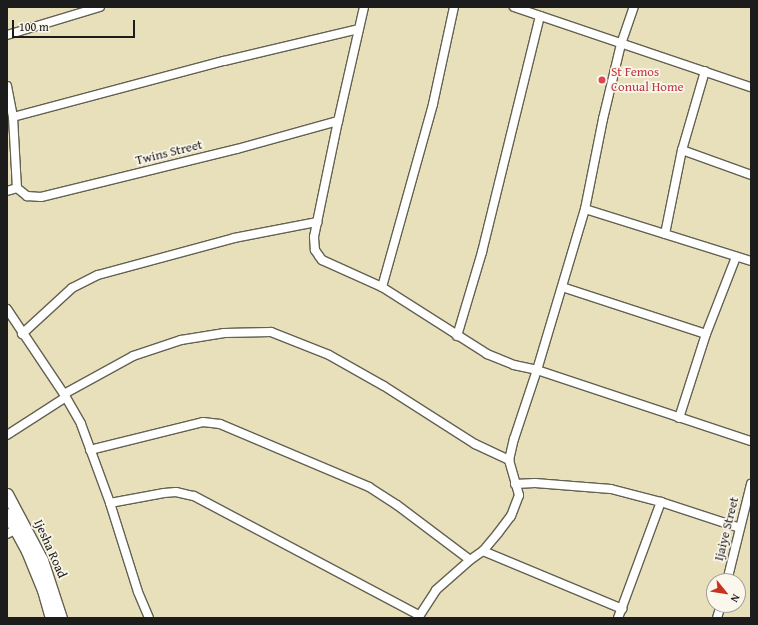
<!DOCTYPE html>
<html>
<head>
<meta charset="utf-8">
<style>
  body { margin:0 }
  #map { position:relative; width:758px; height:625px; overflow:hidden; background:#e7e0ba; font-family:"Gentium Book Plus",serif }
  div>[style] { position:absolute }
  .roads { filter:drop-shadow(1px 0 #636153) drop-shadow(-1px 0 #636153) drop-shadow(0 1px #636153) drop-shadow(0 -1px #636153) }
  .street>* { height:8px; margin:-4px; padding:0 4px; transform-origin:4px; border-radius:4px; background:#fff }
  .secondary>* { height:11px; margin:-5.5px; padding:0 5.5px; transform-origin:5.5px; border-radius:5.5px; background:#fff }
  .dots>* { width:11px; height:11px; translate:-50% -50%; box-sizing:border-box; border:2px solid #fbf7ec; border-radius:50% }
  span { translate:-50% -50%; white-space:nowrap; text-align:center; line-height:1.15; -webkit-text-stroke:3.5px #fbf7ec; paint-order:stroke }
  .health-label { font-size:13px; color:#be3a42 }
  .left { translate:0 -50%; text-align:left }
  .street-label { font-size:13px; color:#1c1c1c }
  .frame { position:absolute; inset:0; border:8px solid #1c1c1c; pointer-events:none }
  .north { position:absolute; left:706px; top:573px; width:40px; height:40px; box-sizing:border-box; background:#fbf7ec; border:1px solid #a29f99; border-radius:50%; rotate:120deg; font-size:11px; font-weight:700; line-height:16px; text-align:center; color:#1c1c1c }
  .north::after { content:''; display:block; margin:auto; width:14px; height:18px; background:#c8321e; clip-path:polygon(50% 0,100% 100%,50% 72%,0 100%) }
  .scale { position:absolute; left:12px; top:20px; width:123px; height:18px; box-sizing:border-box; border:2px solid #1c1c1c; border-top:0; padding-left:5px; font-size:12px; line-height:14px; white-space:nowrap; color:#1c1c1c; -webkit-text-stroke:3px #fbf7ec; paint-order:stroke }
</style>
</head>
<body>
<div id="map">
  <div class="roads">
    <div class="street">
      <div style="left:364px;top:7px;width:117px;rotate:102.8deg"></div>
      <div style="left:338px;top:121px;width:118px;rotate:101.7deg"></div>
      <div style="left:314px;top:237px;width:13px;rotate:86deg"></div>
      <div style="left:315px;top:250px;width:7px;rotate:56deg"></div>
      <div style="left:319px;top:256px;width:5px;rotate:53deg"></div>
      <div style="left:322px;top:260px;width:66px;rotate:24.2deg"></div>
      <div style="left:382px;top:287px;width:125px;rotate:32.5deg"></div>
      <div style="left:487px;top:354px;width:29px;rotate:22deg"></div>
      <div style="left:514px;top:365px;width:24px;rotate:12deg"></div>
      <div style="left:537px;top:370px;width:225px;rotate:18.4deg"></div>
      <div style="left:514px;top:7px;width:250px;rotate:18.7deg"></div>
      <div style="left:7px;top:35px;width:97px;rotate:-16.8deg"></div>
      <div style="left:705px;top:71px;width:82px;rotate:106.2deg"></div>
      <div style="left:682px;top:150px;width:73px;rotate:19.9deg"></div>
      <div style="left:7px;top:86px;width:32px;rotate:79deg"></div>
      <div style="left:13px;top:117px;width:71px;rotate:86.8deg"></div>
      <div style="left:13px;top:117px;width:218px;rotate:-14.9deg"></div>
      <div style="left:224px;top:61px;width:138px;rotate:-13.4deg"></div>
      <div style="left:7px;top:191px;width:10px;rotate:-17deg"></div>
      <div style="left:17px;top:188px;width:13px;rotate:39deg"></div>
      <div style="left:27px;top:196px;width:14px;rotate:4deg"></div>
      <div style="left:41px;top:197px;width:202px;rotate:-13.8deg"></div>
      <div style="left:237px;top:149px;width:105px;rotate:-15.5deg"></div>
      <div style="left:585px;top:209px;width:174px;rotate:17.4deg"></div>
      <div style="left:665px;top:234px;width:86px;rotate:-78.6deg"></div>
      <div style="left:382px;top:287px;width:190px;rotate:-74.4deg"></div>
      <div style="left:433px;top:104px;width:99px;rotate:-77.8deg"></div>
      <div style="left:562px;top:287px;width:151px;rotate:18.1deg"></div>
      <div style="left:7px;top:309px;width:102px;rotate:56.2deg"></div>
      <div style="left:64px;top:394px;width:34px;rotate:60deg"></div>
      <div style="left:81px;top:424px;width:84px;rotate:69.8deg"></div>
      <div style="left:110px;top:503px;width:93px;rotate:72.5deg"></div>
      <div style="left:138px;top:592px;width:28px;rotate:67deg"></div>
      <div style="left:22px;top:334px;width:68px;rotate:-42.6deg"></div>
      <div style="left:72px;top:288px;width:29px;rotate:-27deg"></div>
      <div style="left:98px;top:275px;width:141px;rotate:-15.2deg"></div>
      <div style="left:234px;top:238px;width:85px;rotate:-10.9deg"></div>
      <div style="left:457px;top:336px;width:88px;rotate:-73.4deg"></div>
      <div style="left:482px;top:252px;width:243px;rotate:-76.2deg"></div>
      <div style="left:64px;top:394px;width:79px;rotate:-28.8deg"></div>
      <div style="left:133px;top:356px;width:51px;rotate:-18.4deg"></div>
      <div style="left:181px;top:340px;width:44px;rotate:-9.2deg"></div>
      <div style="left:224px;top:333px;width:47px;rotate:-1.2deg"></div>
      <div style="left:271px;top:332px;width:62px;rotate:21.6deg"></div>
      <div style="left:329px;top:355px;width:63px;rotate:29.4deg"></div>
      <div style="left:384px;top:386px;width:108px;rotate:32.5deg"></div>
      <div style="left:475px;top:444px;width:38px;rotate:25deg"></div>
      <div style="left:679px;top:418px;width:88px;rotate:-72.2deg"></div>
      <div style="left:706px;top:334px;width:83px;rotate:-68.7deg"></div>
      <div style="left:7px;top:435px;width:70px;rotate:-32.8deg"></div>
      <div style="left:90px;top:450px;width:116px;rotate:-13.9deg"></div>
      <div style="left:203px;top:422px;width:17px;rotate:7deg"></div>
      <div style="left:220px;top:424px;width:162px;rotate:22.9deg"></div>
      <div style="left:369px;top:487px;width:33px;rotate:33deg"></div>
      <div style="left:397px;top:505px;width:91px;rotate:37deg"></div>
      <div style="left:515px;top:484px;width:20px;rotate:-3deg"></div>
      <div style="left:535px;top:483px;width:76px;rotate:4.5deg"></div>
      <div style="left:611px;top:489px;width:52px;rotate:14.6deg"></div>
      <div style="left:661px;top:502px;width:83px;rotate:18.2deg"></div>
      <div style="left:110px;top:503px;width:55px;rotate:-10.5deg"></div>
      <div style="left:164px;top:493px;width:12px;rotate:-5deg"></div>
      <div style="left:176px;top:492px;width:18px;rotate:13deg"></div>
      <div style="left:194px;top:496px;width:255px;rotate:27.9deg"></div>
      <div style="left:7px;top:534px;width:9px;rotate:-27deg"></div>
      <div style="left:483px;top:551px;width:151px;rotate:22.6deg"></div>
      <div style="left:727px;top:581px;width:100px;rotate:-76.1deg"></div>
      <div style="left:418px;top:618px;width:33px;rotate:-57deg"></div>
      <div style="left:436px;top:590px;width:45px;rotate:-41.4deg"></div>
      <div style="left:470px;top:560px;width:16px;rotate:-35deg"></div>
      <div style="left:483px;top:551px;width:23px;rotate:-50deg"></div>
      <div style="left:498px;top:533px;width:21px;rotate:-53deg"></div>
      <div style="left:511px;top:516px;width:22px;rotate:-69deg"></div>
      <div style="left:519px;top:495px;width:36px;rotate:-106deg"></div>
      <div style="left:509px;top:460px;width:22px;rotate:-77deg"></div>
      <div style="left:514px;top:439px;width:73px;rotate:-71.6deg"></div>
      <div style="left:537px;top:370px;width:168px;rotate:-73.4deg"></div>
      <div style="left:585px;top:209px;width:92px;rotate:-78.7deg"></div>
      <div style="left:603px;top:119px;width:77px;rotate:-76.5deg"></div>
      <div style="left:621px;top:44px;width:39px;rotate:-71deg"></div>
      <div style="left:618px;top:618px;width:124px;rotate:-69.7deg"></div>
      <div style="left:717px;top:618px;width:14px;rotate:-73deg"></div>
    </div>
    <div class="secondary">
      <div style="left:7px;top:494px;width:75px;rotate:62.1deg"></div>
      <div style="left:42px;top:560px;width:61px;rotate:71.9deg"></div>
      <div style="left:7px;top:514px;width:42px;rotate:61.6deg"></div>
      <div style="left:27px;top:551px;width:42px;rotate:67.7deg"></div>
      <div style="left:43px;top:590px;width:29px;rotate:74deg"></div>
    </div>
  </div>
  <div class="dots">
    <div style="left:602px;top:80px;background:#e0444e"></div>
  </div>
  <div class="health-label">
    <span class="left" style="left:611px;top:80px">St Femos<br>Conual Home</span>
  </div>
  <div class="street-label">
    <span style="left:169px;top:153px;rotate:-14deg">Twins Street</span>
    <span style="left:727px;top:529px;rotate:-76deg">Ijaiye Street</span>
    <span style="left:50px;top:549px;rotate:66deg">Ijesha Road</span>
  </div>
  <div class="frame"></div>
  <div class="north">N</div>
  <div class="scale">100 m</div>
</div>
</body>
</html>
